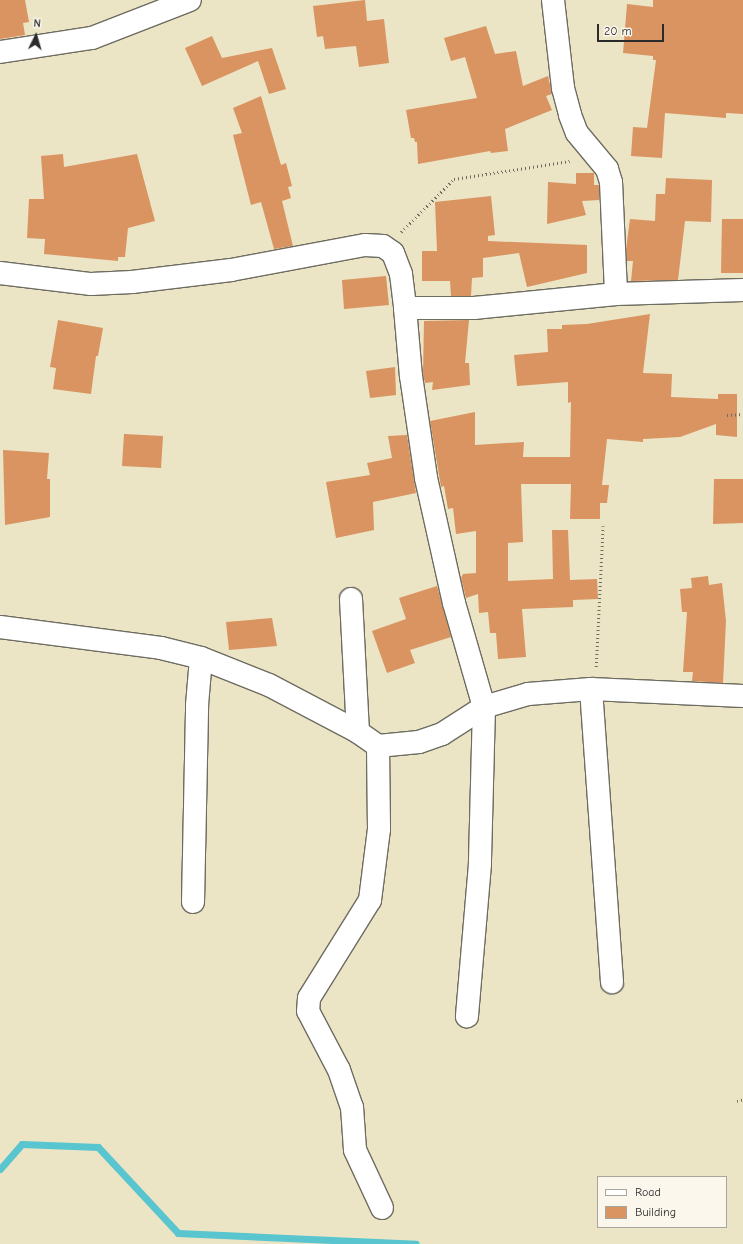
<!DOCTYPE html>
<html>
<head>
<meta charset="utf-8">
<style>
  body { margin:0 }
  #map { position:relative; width:743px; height:1244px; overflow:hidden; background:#ebe4c5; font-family:"Comic Neue",sans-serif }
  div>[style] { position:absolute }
  .stream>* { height:7px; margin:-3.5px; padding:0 3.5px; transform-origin:3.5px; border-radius:3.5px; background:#58c5cf }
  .building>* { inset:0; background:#d99461 }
  .path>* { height:2.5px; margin-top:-1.25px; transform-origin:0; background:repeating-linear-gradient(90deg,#6e6c61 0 1px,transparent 0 4px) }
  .roads { filter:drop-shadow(1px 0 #6e6c61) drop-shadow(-1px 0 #6e6c61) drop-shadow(0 1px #6e6c61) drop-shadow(0 -1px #6e6c61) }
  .minor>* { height:22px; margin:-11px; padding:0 11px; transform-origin:11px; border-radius:11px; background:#fff }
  span { translate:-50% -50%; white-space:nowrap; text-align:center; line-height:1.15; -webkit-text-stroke:3px #fbf7ec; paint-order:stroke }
  .legend { position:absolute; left:597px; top:1176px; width:130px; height:52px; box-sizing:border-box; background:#fbf7ec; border:1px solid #a8a59f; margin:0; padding:5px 7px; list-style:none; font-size:12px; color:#2b2b2b }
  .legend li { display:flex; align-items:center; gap:8px; height:20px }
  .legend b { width:20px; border:1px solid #a8a59f }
  .north { position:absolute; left:16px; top:16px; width:40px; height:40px; -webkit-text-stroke:3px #fbf7ec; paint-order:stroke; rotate:5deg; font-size:11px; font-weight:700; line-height:16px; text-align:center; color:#2b2b2b }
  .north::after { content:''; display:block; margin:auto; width:14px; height:18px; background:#2b2b2b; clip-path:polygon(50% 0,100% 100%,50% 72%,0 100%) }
  .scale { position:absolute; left:597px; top:24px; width:67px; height:18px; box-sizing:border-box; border:2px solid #2b2b2b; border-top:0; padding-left:5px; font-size:12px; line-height:14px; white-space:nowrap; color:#2b2b2b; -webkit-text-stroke:3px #fbf7ec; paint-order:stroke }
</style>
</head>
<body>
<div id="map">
  <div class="stream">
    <div style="left:0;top:1169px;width:33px;rotate:-49deg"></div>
    <div style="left:22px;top:1144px;width:76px;rotate:2.3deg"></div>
    <div style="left:98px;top:1147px;width:117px;rotate:47.1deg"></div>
    <div style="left:178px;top:1233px;width:238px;rotate:2.6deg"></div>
  </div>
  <div class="building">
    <div style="clip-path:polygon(0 0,25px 0,29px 22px,23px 23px,25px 35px,0 39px)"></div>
    <div style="clip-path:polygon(365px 0,367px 21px,384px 19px,389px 63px,359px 67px,356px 46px,325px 49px,323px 36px,317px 37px,313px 6px)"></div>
    <div style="clip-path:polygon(653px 0,743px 0,743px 114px,726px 113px,726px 118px,665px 113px,662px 158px,631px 156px,633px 127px,647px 128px,656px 60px,653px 60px,653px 56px,623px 53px,627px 4px,653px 7px)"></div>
    <div style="clip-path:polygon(486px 26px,495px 54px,516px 51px,523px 86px,548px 76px,552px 94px,546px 96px,552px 110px,505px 129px,508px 151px,491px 153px,490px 151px,418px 164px,417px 142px,415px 142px,414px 138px,411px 138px,406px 110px,477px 98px,465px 57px,451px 61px,444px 38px)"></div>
    <div style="clip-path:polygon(212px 36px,222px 58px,272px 48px,286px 89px,269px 94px,258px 61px,202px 86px,185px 48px)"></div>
    <div style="clip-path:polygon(261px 96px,281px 165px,286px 163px,292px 186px,288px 187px,291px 198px,282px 201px,293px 246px,274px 249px,261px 202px,251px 205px,233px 135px,242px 133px,233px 108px)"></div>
    <div style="clip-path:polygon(63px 154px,64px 167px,137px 154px,155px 221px,128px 228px,125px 257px,118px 257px,118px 261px,44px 254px,45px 239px,27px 238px,29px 199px,44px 199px,41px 156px)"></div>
    <div style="clip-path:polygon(576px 173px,594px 173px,594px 185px,599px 185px,599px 200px,582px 201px,586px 215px,547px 224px,548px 182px,576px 184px)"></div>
    <div style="clip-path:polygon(666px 178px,712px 180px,711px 222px,685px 221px,678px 280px,631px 281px,633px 261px,627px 261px,626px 249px,630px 219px,655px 221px,656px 194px,665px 194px)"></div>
    <div style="clip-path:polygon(491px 196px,495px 235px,488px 236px,488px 241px,587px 245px,587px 273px,527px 287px,519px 253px,483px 258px,483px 277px,472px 278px,471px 296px,451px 296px,450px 281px,422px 281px,422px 251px,437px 251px,435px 202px)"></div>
    <div style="clip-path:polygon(722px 219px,743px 219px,743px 273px,721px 273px)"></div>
    <div style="clip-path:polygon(386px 276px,389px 305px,344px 309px,342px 280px)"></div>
    <div style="clip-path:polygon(650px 314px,643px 373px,672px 374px,671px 397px,718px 399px,718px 394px,737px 394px,737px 437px,716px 435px,716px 424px,680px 437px,643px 439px,643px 442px,607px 439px,602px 485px,609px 485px,607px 503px,600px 503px,600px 519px,570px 519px,571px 484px,521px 484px,523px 542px,508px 543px,508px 581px,553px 579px,552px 530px,568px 530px,570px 580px,597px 579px,598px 599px,573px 600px,573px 607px,522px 609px,526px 657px,498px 659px,496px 633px,490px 633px,488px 612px,479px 613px,478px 594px,466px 598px,461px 578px,463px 574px,476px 573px,476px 531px,456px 534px,453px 508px,448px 509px,444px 486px,441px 487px,430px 421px,475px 412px,475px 445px,524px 442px,523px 457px,570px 457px,571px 402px,568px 403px,568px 382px,517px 386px,514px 355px,548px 352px,547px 329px,562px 329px,562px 325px,587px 324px)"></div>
    <div style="clip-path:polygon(58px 320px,103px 328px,98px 356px,96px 356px,91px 394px,53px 389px,56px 368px,50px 367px)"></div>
    <div style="clip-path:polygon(469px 320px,465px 363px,469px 363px,470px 385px,432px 390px,433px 382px,425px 383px,423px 375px,424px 321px)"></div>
    <div style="clip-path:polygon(395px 367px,396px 395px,370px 398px,366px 371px)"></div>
    <div style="clip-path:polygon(124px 434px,163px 436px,161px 468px,122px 466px)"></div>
    <div style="clip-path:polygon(407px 435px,416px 493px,373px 502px,374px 530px,336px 538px,326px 482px,370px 475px,367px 463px,392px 458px,388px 436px)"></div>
    <div style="clip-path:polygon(3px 450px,49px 453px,47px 479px,50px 479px,50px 517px,5px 525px)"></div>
    <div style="clip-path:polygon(714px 479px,743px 479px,743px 523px,713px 524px)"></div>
    <div style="clip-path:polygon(708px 576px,709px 585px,722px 583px,726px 621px,723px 683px,692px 681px,693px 672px,683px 672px,687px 612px,682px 612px,680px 589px,692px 588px,691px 578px)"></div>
    <div style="clip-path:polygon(437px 586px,451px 637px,410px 650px,415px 663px,387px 673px,372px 631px,406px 619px,399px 598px)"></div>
    <div style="clip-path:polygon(272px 618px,277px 646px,229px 650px,226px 622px)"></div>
  </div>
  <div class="path">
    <div style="left:401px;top:232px;width:75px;rotate:-45deg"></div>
    <div style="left:454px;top:179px;width:117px;rotate:-8.8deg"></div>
    <div style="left:727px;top:415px;width:16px;rotate:-4deg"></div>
    <div style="left:596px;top:667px;width:141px;rotate:-87.2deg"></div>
    <div style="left:737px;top:1101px;width:6px;rotate:-18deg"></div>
  </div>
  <div class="roads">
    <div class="minor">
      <div style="left:553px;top:0;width:89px;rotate:83.5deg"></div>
      <div style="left:563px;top:88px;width:28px;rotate:75deg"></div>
      <div style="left:570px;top:115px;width:19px;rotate:69deg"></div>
      <div style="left:577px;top:133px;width:47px;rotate:50.2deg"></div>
      <div style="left:607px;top:169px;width:14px;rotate:73deg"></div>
      <div style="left:611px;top:182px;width:112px;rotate:87.4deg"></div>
      <div style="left:0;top:52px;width:93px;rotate:-8.7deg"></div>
      <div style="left:92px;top:38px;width:105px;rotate:-21.2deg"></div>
      <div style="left:0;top:273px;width:92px;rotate:6.9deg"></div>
      <div style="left:91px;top:284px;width:41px;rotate:-2.8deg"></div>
      <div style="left:132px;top:282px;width:100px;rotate:-6.9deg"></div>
      <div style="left:231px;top:270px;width:136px;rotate:-10.6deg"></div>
      <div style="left:365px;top:245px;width:18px;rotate:3deg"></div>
      <div style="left:383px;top:246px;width:12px;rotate:35deg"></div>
      <div style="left:393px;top:253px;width:22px;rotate:69deg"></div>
      <div style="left:401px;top:274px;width:34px;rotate:83deg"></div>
      <div style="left:405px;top:308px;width:69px"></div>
      <div style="left:474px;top:308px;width:143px;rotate:-5.6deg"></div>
      <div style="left:616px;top:294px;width:127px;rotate:-1.8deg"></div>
      <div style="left:405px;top:308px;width:68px;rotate:85deg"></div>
      <div style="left:411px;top:376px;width:103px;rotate:81.6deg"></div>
      <div style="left:426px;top:478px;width:128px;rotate:77.4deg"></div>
      <div style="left:454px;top:603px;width:108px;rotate:73.9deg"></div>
      <div style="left:484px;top:707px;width:157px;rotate:91.5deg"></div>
      <div style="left:480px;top:864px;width:153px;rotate:94.9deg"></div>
      <div style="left:351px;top:599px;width:133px;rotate:87deg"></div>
      <div style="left:0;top:627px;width:162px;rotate:7.4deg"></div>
      <div style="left:161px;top:648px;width:41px;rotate:14deg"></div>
      <div style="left:201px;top:658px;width:73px;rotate:21.7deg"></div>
      <div style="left:269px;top:685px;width:101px;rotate:27.8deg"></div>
      <div style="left:358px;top:732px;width:24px;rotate:35deg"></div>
      <div style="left:378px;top:746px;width:41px;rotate:-5.6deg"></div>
      <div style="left:419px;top:742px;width:24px;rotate:-19deg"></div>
      <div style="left:442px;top:734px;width:50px;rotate:-32.7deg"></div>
      <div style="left:484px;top:707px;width:46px;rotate:-16.5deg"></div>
      <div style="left:528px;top:694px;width:63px;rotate:-4.5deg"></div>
      <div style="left:591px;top:689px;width:152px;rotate:2.6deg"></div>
      <div style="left:591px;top:689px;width:294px;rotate:85.9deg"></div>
      <div style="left:378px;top:746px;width:83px;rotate:89.3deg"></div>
      <div style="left:379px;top:829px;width:72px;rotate:97.2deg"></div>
      <div style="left:370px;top:900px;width:115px;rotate:121.9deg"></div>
      <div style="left:309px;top:998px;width:13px;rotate:94deg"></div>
      <div style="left:308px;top:1011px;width:67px;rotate:62.3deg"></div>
      <div style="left:339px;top:1070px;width:39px;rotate:71deg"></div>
      <div style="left:352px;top:1107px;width:43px;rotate:86deg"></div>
      <div style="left:355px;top:1150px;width:64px;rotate:65deg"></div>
      <div style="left:193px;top:902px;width:197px;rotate:-88.8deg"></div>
      <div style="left:197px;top:705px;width:47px;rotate:-85.1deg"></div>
    </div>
  </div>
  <ul class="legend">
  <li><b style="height:5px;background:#fff"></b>Road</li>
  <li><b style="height:11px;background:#d99461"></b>Building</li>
  </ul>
  <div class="north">N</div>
  <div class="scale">20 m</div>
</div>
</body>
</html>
